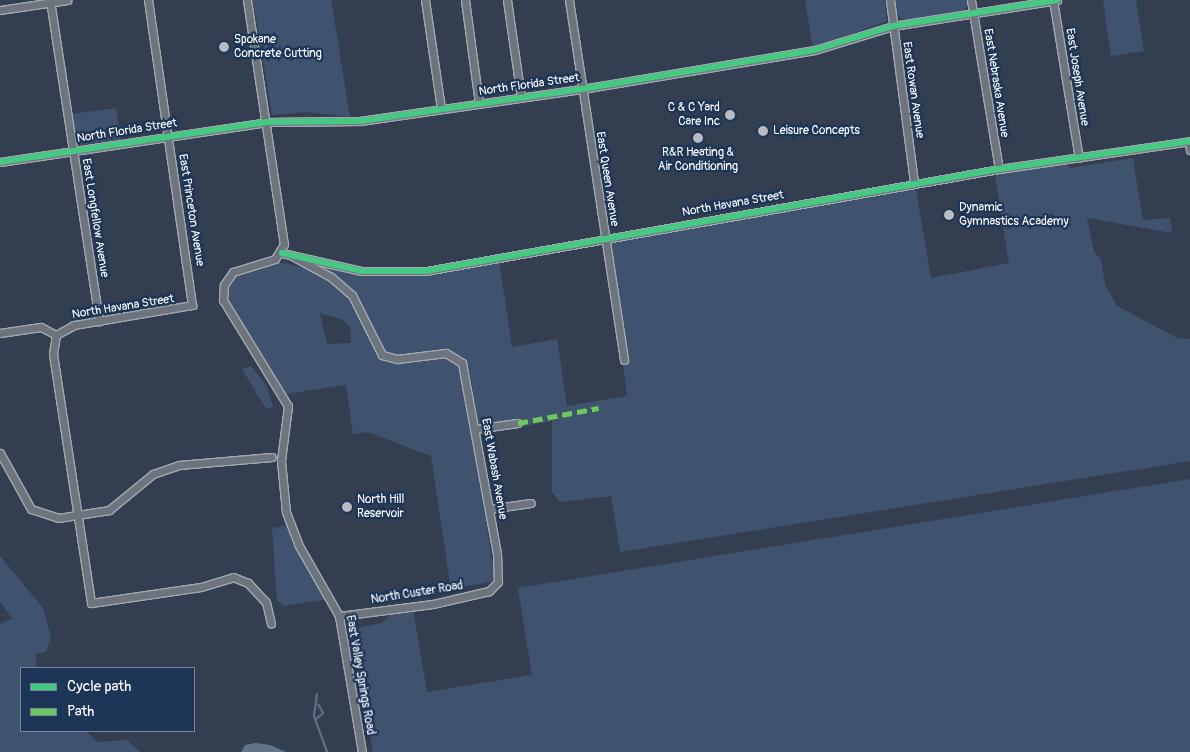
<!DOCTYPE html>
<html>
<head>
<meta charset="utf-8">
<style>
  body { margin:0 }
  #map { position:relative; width:1190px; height:752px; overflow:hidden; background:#333f51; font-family:Pangolin,sans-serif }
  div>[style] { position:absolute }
  .green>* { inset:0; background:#40536e }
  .water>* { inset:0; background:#627389 }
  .stream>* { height:2px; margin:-1px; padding:0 1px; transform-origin:1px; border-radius:1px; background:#627389 }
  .roads { filter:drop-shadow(1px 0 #a3a9b1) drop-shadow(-1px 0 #a3a9b1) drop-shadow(0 1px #a3a9b1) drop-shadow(0 -1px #a3a9b1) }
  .minor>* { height:7px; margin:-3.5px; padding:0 3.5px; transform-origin:3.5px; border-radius:3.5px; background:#6e747e }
  .quiet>* { height:5px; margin-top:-2.5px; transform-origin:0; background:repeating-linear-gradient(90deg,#6dc95d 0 10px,transparent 0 15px) }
  .cycleway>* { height:6px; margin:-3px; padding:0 3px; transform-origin:3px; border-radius:3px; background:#46c982 }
  .dots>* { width:14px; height:14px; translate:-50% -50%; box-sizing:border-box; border:2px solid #1d3557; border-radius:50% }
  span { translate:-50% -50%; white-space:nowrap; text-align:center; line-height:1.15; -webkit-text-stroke:4.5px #1d3557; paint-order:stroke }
  .poi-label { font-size:12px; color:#fff }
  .left { translate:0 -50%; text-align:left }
  .right { translate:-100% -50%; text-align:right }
  .street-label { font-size:12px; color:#fff }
  .legend { position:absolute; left:20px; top:667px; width:175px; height:65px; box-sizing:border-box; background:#1d3557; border:1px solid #77869a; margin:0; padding:6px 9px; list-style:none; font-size:15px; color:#fff }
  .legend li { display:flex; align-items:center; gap:10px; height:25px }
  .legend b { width:25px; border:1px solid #77869a }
</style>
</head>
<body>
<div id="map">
  <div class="green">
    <div style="clip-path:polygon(253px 0,331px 0,350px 117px,307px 112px,272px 115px)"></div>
    <div style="clip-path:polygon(805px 0,885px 0,887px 21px,813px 48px)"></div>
    <div style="clip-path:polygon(894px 0,967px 0,968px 5px,963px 11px,905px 20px,896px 15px)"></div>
    <div style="clip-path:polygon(1103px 0,1136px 0,1144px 51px,1111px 56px)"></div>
    <div style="clip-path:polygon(116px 108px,121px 140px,77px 145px,71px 114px)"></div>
    <div style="clip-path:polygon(1133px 158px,1143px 220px,1170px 218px,1172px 233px,1087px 218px,1094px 252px,1101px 259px,1105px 285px,1117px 306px,1177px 338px,1190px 339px,1190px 461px,620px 552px,611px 496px,560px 502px,552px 492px,552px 421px,478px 435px,471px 378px,460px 356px,440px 349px,408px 356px,386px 354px,375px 343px,363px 306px,353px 293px,298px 259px,372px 276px,412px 275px,499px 261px,512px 347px,557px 339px,567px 406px,627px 396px,609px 245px,615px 239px,911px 187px,916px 190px,931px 278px,1009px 263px,995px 177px,999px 172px,1064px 161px,1071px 168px)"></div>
    <div style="clip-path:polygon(evenodd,285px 263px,319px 272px,348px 293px,376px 354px,384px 359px,442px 356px,459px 362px,464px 371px,495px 581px,451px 589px,431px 456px,368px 432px,353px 434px,346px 385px,286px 394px,267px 369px,224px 298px,225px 288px,234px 274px,258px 264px,285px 263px,320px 313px,343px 320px,350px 327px,351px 343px,327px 344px,320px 313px)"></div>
    <div style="clip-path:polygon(251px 366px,266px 385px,273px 407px,266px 409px,242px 369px)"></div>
    <div style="clip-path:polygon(1190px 479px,1190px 752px,373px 752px,354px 635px,357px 628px,382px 623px,392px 612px,413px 609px,427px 692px,532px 675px,518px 588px)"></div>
    <div style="clip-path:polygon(287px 526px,293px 545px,329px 599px,283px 606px,277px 600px,272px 528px)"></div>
    <div style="clip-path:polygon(0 556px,43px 608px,51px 637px,46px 652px,36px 654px,36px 668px,21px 668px,21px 731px,86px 731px,97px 742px,127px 740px,140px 752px,0 752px,0 624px,12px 619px,0 601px)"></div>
  </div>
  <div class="water">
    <div style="clip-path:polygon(256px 743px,270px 745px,286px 752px,241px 752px,245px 745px)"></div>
  </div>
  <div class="stream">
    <div style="left:317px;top:694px;width:22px;rotate:98deg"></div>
    <div style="left:314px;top:716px;width:38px;rotate:70deg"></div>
    <div style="left:315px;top:720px;width:11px;rotate:-41deg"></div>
    <div style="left:323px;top:713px;width:10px;rotate:-119deg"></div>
  </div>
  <div class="roads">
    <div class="minor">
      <div style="left:50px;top:0;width:325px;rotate:81.3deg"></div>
      <div style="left:247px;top:0;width:247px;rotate:81.4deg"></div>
      <div style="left:284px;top:244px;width:17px;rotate:121deg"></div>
      <div style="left:275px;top:259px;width:44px;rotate:162.8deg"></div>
      <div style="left:233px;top:272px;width:16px;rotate:125deg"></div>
      <div style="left:224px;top:285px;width:15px;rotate:94deg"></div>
      <div style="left:223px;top:300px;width:124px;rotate:58.5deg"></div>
      <div style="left:288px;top:406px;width:55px;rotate:97.3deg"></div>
      <div style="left:281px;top:461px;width:51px;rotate:84.4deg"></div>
      <div style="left:286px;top:512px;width:34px;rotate:69deg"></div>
      <div style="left:298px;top:544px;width:83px;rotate:60.3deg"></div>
      <div style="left:339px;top:616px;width:138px;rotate:80.4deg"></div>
      <div style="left:425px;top:0;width:110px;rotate:81.6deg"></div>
      <div style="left:465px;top:0;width:104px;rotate:82.3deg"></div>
      <div style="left:507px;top:0;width:98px;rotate:81.8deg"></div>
      <div style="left:569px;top:0;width:364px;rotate:81.3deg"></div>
      <div style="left:890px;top:0;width:185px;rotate:82.5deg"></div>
      <div style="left:971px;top:0;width:171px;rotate:80.6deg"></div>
      <div style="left:1053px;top:0;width:160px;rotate:80.7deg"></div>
      <div style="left:0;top:10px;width:68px;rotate:-8.5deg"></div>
      <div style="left:1189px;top:142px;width:8px;rotate:83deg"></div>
      <div style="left:0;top:162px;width:270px;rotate:-8.5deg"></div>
      <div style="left:267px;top:122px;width:93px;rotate:-0.6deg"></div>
      <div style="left:360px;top:121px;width:224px;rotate:-8.2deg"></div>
      <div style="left:582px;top:89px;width:236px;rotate:-9.5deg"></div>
      <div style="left:815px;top:50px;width:82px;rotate:-17.1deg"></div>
      <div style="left:893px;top:26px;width:166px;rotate:-9deg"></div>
      <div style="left:282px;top:253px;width:81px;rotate:12.8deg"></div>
      <div style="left:361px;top:271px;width:65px"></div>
      <div style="left:426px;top:271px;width:582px;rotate:-10.09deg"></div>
      <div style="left:999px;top:169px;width:193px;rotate:-8.3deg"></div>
      <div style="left:292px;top:256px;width:44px;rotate:28.3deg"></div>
      <div style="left:331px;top:277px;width:28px;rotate:41deg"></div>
      <div style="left:352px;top:295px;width:67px;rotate:63.4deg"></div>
      <div style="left:382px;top:355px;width:16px;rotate:15deg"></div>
      <div style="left:397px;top:359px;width:49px;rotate:-7deg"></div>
      <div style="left:446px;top:353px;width:19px;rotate:32deg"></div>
      <div style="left:462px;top:363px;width:193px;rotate:79.6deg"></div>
      <div style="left:497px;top:553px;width:29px;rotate:88deg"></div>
      <div style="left:498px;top:582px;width:13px;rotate:135deg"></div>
      <div style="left:489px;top:591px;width:57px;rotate:166.9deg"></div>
      <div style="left:433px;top:604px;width:95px;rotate:172.7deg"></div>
      <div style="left:0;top:333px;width:41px;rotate:-8.3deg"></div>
      <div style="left:41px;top:327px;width:17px;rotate:28deg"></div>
      <div style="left:56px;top:335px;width:19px;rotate:99deg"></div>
      <div style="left:53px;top:354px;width:252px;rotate:81.3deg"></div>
      <div style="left:91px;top:603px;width:111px;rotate:-8.3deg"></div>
      <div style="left:201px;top:587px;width:34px;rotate:-17deg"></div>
      <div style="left:233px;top:577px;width:16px;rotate:22deg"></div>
      <div style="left:248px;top:583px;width:26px;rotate:47deg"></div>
      <div style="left:266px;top:602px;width:22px;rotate:77deg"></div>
      <div style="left:56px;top:335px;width:21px;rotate:-29deg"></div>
      <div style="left:74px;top:325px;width:120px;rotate:-9.6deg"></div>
      <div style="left:192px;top:305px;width:308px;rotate:-98.2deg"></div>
      <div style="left:475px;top:429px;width:43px;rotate:-7.9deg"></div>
      <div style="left:0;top:453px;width:64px;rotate:61deg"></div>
      <div style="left:31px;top:509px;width:28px;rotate:18deg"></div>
      <div style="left:58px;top:518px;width:52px;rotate:-8.9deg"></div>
      <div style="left:109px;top:510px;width:57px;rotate:-39.3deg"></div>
      <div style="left:153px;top:474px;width:28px;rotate:-19deg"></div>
      <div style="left:179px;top:465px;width:93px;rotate:-4.9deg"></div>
      <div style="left:489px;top:509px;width:42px;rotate:-8.1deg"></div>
    </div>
  </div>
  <div class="quiet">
    <div style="left:518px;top:423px;width:82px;rotate:-10.5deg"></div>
  </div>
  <div class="cycleway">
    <div style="left:0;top:162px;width:270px;rotate:-8.5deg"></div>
    <div style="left:267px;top:122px;width:93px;rotate:-0.6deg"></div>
    <div style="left:360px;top:121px;width:224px;rotate:-8.2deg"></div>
    <div style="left:582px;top:89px;width:236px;rotate:-9.5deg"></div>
    <div style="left:815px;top:50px;width:82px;rotate:-17.1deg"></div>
    <div style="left:893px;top:26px;width:166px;rotate:-9deg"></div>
    <div style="left:282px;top:253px;width:81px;rotate:12.8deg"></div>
    <div style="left:361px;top:271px;width:65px"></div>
    <div style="left:426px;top:271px;width:582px;rotate:-10.09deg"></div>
    <div style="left:999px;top:169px;width:193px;rotate:-8.3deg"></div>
  </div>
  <div class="dots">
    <div style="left:224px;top:47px;background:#b8bcc2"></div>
    <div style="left:730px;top:115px;background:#b8bcc2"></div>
    <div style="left:763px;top:131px;background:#b8bcc2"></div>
    <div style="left:698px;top:138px;background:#b8bcc2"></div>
    <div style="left:949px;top:215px;background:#b8bcc2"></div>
    <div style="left:347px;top:507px;background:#b8bcc2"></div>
  </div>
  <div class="poi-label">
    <span class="left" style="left:234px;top:47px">Spokane<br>Concrete Cutting</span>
    <span class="right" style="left:720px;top:115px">C &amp; C Yard<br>Care Inc</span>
    <span class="left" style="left:773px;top:131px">Leisure Concepts</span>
    <span style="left:698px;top:160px">R&amp;R Heating &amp;<br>Air Conditioning</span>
    <span class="left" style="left:959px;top:215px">Dynamic<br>Gymnastics Academy</span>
    <span class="left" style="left:357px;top:507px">North Hill<br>Reservoir</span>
  </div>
  <div class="street-label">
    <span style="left:1077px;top:77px;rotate:81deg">East Joseph Avenue</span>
    <span style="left:996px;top:83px;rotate:81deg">East Nebraska Avenue</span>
    <span style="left:529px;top:85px;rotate:-8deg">North Florida Street</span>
    <span style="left:913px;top:90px;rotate:82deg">East Rowan Avenue</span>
    <span style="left:127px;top:131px;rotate:-9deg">North Florida Street</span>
    <span style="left:607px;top:179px;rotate:81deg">East Queen Avenue</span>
    <span style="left:733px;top:204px;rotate:-10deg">North Havana Street</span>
    <span style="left:191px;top:210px;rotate:81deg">East Princeton Avenue</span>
    <span style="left:95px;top:218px;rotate:81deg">East Longfellow Avenue</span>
    <span style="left:123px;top:307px;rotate:-9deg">North Havana Street</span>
    <span style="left:494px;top:469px;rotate:80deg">East Wabash Avenue</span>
    <span style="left:417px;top:593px;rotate:-9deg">North Custer Road</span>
    <span style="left:360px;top:675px;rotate:80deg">East Valley Springs Road</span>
  </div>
  <ul class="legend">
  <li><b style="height:6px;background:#46c982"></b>Cycle path</li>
  <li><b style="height:6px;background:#6dc95d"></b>Path</li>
  </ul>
</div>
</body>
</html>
